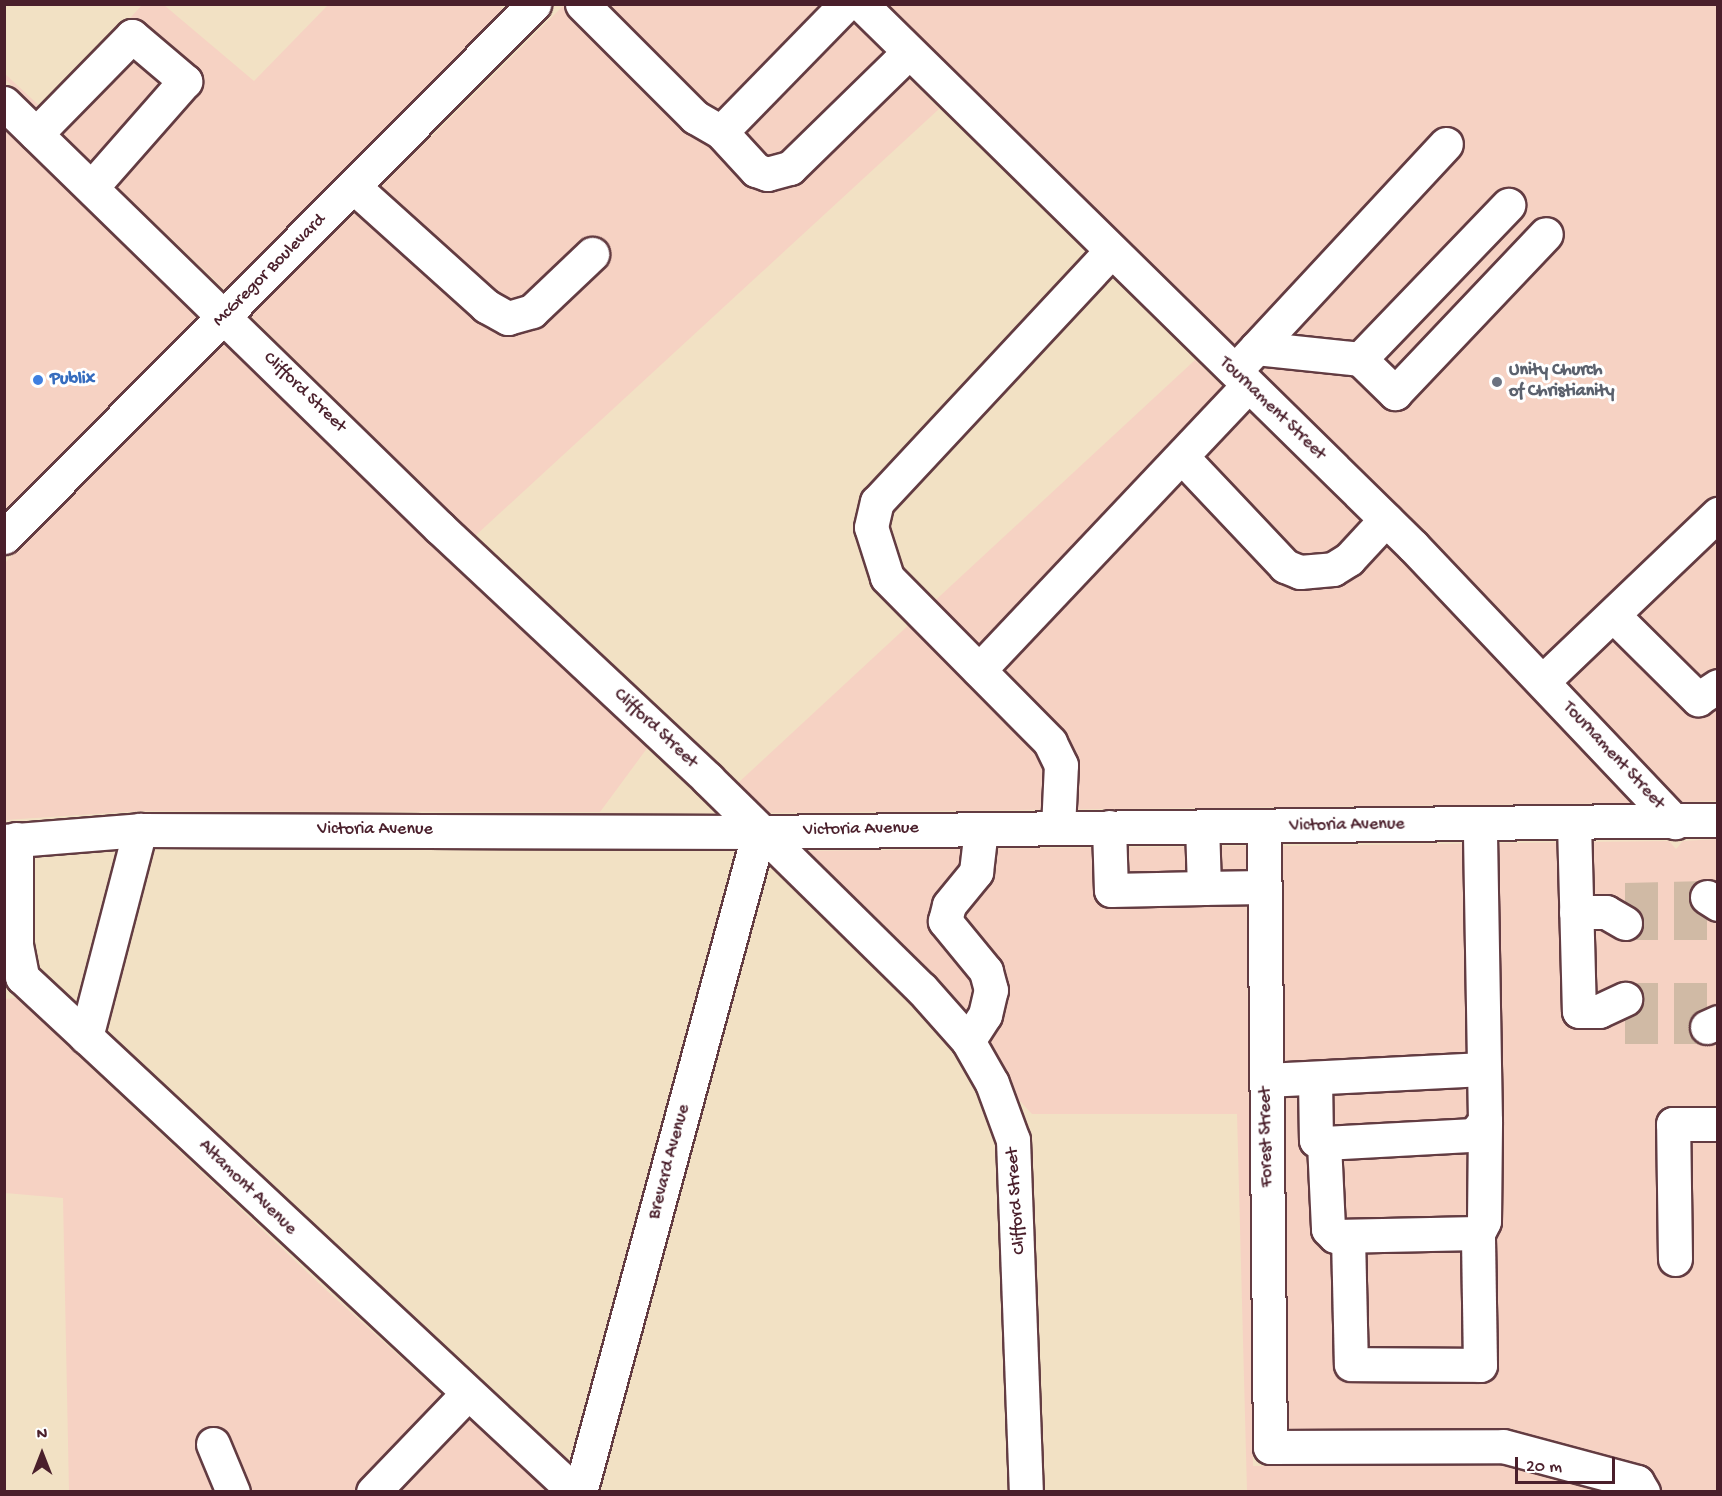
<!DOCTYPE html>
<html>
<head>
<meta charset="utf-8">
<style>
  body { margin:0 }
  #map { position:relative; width:1722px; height:1496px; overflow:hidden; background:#f2e1c4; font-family:"Gochi Hand",sans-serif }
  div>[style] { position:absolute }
  .built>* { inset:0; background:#f6d2c3 }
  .minor-tunnel>* { height:33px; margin-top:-16.5px; transform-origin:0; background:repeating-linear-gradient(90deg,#d0baa5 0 33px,transparent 0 49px) }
  .roads { filter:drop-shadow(2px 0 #633c42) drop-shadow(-2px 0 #633c42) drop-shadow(0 2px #633c42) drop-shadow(0 -2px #633c42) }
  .minor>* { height:33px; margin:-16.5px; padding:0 16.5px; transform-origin:16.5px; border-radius:16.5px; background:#fff }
  .major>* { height:33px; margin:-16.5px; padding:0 16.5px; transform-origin:16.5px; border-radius:16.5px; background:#fff }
  .dots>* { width:16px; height:16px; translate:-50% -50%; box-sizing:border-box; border:3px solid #fff; border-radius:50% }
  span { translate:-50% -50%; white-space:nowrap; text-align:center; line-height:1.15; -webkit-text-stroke:6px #fff; paint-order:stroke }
  .street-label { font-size:18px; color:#4a1f2b }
  .worship-label { font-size:18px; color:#5b616d; font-weight:700 }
  .left { translate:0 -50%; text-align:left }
  .shop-label { font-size:18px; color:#366cbe; font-weight:700 }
  .frame { position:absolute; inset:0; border:6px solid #4a1f2b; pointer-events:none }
  .north { position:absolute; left:12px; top:1424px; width:60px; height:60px; -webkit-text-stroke:4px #fff; paint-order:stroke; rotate:0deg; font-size:16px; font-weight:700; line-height:24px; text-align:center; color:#4a1f2b }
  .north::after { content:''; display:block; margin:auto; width:21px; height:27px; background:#4a1f2b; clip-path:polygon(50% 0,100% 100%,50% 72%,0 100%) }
  .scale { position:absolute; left:1515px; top:1457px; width:100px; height:27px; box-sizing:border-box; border:3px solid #4a1f2b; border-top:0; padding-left:8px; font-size:18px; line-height:21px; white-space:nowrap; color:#4a1f2b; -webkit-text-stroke:4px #fff; paint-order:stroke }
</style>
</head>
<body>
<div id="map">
  <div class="built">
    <div style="clip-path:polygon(498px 4px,503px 10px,225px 290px,5px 79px,4px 73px,45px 111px,142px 5px,164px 5px,254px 81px,328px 5px)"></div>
    <div style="clip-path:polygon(564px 5px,836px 5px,939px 109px,475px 536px,251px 316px)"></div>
    <div style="clip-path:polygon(887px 5px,1717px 5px,1717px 801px,1682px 802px,1425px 531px)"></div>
    <div style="clip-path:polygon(4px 102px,225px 316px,4px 537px)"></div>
    <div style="clip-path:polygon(225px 342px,428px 543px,648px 747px,600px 812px,140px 811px,5px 820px,5px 563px)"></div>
    <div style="clip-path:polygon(1195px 360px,1402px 560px,1633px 803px,766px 813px,738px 783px)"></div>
    <div style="clip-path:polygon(1717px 839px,1717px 1491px,1247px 1491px,1237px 1114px,1032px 1114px,1016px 1097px,980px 1028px,933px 974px,804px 851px,1246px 846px,1253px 1466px,1287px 1466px,1281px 846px,1669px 841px,1676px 849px,1683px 841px)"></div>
    <div style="clip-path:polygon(17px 998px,325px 1289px,548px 1491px,69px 1491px,63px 1198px,5px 1193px,4px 999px)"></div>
  </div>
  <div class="minor-tunnel">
    <div style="left:1625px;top:899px;width:82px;rotate:-1.4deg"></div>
    <div style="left:1625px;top:923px;width:82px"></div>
    <div style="left:1625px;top:999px;width:82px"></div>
    <div style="left:1625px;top:1027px;width:82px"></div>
  </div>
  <div class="roads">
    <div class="minor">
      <div style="left:582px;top:4px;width:160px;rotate:45deg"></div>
      <div style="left:695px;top:117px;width:30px;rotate:30deg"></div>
      <div style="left:721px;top:132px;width:52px;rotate:47.4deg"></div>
      <div style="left:756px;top:170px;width:12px;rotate:20deg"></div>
      <div style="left:767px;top:174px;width:24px;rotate:-15deg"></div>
      <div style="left:790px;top:168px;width:165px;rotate:-44.3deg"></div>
      <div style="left:861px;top:4px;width:774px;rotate:44.48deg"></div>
      <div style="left:1413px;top:546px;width:381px;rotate:46.5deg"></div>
      <div style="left:4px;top:103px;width:609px;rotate:44.27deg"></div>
      <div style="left:440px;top:528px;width:367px;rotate:43.1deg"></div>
      <div style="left:708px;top:779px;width:298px;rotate:44.5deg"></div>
      <div style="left:921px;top:988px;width:71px;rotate:48.4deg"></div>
      <div style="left:968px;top:1041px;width:48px;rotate:60.3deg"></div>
      <div style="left:992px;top:1083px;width:61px;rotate:69.8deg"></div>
      <div style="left:1013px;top:1140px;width:352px;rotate:87.9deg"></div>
      <div style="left:721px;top:132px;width:179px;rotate:-45.7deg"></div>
      <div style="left:36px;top:134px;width:137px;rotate:-45.6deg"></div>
      <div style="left:132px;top:36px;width:70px;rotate:40.3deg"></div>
      <div style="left:185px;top:81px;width:141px;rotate:131.3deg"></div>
      <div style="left:354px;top:187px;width:178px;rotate:42deg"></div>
      <div style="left:486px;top:306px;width:25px;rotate:29deg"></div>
      <div style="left:508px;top:318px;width:25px;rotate:-16deg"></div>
      <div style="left:532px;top:311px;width:83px;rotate:-43.5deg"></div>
      <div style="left:1256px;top:348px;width:105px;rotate:6deg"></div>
      <div style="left:1360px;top:359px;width:49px;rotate:44.2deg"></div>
      <div style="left:1395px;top:393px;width:219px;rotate:-46.5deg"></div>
      <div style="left:1360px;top:359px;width:214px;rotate:-46.1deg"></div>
      <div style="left:1245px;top:360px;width:295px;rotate:-47.1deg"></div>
      <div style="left:1183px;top:458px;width:149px;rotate:46.6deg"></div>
      <div style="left:1285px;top:566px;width:16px;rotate:22deg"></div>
      <div style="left:1300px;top:572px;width:33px;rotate:-5deg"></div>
      <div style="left:1333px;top:569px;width:19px;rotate:-32deg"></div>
      <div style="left:1349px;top:559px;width:54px;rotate:-47.2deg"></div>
      <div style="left:1613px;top:615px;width:120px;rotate:44.7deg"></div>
      <div style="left:1698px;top:699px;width:24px;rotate:-33deg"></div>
      <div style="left:979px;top:670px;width:391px;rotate:-46.6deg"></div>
      <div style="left:1543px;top:681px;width:242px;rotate:-43.7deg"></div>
      <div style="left:1574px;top:823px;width:188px;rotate:88.5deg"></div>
      <div style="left:1579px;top:1011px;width:20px"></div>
      <div style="left:1599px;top:1011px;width:29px;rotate:-25deg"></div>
      <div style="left:1109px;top:827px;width:63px;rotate:88.2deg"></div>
      <div style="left:1111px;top:890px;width:93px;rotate:-1.2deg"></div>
      <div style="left:1204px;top:888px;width:62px;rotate:-91.8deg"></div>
      <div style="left:1264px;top:827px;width:620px;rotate:89.45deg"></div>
      <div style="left:1270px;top:1447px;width:233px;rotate:-0.2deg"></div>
      <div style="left:1503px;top:1446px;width:139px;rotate:15deg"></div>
      <div style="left:1637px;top:1482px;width:12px;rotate:59deg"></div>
      <div style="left:1058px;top:828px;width:63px;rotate:-87.3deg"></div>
      <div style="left:1061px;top:765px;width:25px;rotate:-116deg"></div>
      <div style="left:1050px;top:742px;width:232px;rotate:-134.7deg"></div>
      <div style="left:887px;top:577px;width:52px;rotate:-107.7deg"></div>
      <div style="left:871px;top:527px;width:26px;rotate:-77deg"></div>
      <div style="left:877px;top:502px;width:342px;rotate:-47deg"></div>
      <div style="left:16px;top:839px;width:106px;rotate:90deg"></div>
      <div style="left:16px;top:945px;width:33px;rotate:79deg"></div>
      <div style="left:22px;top:977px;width:756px;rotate:42.96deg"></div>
      <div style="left:4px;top:841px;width:136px;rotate:-4.6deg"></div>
      <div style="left:140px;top:830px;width:619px;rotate:0.19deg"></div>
      <div style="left:759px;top:832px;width:959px;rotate:-0.72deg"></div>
      <div style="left:1204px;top:888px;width:58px;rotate:-1deg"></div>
      <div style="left:1707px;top:897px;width:13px;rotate:32deg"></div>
      <div style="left:1576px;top:912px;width:30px"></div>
      <div style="left:1606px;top:912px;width:22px;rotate:30deg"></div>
      <div style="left:1707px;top:1027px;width:12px;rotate:-24deg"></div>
      <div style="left:86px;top:1037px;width:214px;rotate:-75.4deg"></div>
      <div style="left:968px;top:1041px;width:31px;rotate:-57deg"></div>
      <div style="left:985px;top:1015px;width:26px;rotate:-77deg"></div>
      <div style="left:991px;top:990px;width:20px;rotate:-105deg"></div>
      <div style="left:986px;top:971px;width:65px;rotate:-129.4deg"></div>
      <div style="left:945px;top:921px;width:16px;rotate:-76deg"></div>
      <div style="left:949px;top:905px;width:43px;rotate:-50.7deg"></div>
      <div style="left:976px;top:872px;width:43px;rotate:-83.4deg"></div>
      <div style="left:1315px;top:1078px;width:62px;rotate:89.1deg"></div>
      <div style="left:1316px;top:1140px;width:9px;rotate:21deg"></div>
      <div style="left:1324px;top:1143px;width:150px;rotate:-3.1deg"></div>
      <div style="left:1474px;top:1135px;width:18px;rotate:-52deg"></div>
      <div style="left:1266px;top:1080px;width:218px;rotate:-2.9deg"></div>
      <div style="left:1324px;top:1143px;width:86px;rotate:87.3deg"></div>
      <div style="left:1328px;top:1229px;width:10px;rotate:45deg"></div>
      <div style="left:1335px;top:1236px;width:143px;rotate:-1.2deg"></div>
      <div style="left:1478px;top:1233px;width:13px;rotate:-63deg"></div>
      <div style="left:1484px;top:1221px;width:100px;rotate:-89.4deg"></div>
      <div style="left:1485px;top:1121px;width:297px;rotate:-91deg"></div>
      <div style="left:1348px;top:1236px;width:128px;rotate:88.7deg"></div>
      <div style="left:1351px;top:1364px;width:129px;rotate:0.4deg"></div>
      <div style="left:1480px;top:1365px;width:132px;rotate:-90.9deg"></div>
      <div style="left:1675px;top:1259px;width:135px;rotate:-90.8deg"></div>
      <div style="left:1673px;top:1124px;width:45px"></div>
      <div style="left:213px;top:1444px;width:52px;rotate:67.4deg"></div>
      <div style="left:373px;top:1492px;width:136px;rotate:-46.2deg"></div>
      <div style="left:580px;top:1492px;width:684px;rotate:-74.83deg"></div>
    </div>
    <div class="major">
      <div style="left:4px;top:537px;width:752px;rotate:-45.16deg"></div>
    </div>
  </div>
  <div class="dots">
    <div style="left:38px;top:380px;background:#3f7fe0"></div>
    <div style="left:1497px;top:382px;background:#6b7280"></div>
  </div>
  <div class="street-label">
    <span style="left:270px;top:271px;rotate:-45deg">McGregor Boulevard</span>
    <span style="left:304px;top:393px;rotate:44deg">Clifford Street</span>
    <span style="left:1272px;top:409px;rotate:44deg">Tournament Street</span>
    <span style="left:655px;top:729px;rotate:43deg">Clifford Street</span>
    <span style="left:1613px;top:756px;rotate:47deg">Tournament Street</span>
    <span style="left:1347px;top:826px;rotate:-1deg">Victoria Avenue</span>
    <span style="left:375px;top:830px">Victoria Avenue</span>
    <span style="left:861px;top:830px;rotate:-1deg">Victoria Avenue</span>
    <span style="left:1267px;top:1137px;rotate:-91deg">Forest Street</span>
    <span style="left:670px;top:1162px;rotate:-75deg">Brevard Avenue</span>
    <span style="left:247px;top:1188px;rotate:44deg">Altamont Avenue</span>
    <span style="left:1017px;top:1201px;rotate:-94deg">Clifford Street</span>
  </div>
  <div class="worship-label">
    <span class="left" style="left:1509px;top:382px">Unity Church<br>of Christianity</span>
  </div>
  <div class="shop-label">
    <span class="left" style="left:50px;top:380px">Publix</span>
  </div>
  <div class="frame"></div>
  <div class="north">N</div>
  <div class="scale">20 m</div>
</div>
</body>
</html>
